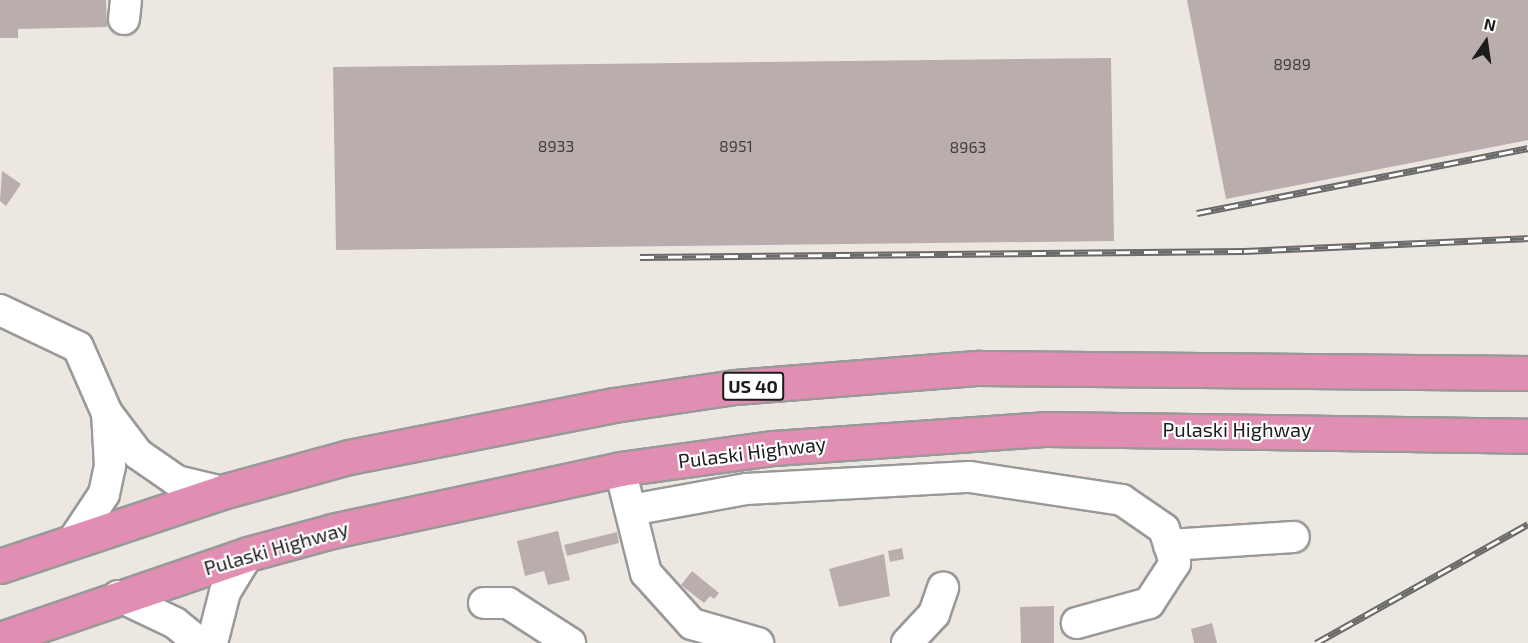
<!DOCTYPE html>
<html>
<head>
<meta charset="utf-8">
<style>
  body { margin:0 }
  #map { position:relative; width:1528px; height:643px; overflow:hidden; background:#ede7e2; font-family:"Exo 2",sans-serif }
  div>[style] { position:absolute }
  .building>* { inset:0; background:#b9aeac }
  .roads { filter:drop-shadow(2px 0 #999) drop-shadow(-2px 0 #999) drop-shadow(0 2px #999) drop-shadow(0 -2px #999) }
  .minor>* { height:30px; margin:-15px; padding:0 15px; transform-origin:15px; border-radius:15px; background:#fff }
  .highway>* { height:33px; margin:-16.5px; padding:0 16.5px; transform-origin:16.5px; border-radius:16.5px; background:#e08eb2 }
  .rail>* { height:7px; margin-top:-3.5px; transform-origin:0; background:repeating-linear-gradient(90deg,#fff 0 14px,#6a6a6a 0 28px); box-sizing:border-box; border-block:2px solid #6a6a6a }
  span { translate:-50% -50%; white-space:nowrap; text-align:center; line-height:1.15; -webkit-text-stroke:4.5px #fff; paint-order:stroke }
  .number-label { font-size:16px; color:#434040 }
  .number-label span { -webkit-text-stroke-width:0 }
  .shield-label span { padding:2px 4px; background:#fff; border:2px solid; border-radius:4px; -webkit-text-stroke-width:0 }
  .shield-label { font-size:18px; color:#1c1c1c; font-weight:700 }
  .street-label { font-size:20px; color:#1c1c1c }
  .north { position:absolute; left:1456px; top:12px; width:60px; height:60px; -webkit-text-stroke:4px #fff; paint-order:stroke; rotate:13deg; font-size:16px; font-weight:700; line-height:24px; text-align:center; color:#1c1c1c }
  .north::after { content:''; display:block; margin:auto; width:21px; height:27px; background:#1c1c1c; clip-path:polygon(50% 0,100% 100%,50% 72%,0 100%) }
</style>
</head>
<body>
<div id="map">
  <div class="building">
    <div style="clip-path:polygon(0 0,106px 0,107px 27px,18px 29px,18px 38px,0 38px)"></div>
    <div style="clip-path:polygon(1187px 0,1528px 0,1528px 140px,1226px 199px)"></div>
    <div style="clip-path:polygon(1111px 58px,1114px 241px,336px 250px,333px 67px)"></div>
    <div style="clip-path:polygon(2px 171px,21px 184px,6px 206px,0 201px)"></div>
    <div style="clip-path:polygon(558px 531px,570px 580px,548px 585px,544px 571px,525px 576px,517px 541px)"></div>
    <div style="clip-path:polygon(617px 532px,619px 543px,567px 556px,564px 545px)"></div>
    <div style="clip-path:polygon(902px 548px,904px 559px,890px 562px,888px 551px)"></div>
    <div style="clip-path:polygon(884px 554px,890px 596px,839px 607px,829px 569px)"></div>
    <div style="clip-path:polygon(692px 571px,719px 593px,714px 599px,710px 596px,704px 603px,681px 585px)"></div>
    <div style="clip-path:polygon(1054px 606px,1054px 643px,1021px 643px,1020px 607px)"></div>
    <div style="clip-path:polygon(1212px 623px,1217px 643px,1194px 643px,1191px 629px)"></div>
  </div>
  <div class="roads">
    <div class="minor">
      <div style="left:124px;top:19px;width:19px;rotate:-84deg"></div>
      <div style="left:0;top:310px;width:86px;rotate:25.4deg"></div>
      <div style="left:78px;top:347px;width:72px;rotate:66.3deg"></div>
      <div style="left:107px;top:413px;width:51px;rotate:52.9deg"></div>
      <div style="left:138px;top:454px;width:47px;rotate:34.7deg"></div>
      <div style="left:177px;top:481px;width:46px;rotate:13.7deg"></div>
      <div style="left:620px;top:469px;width:107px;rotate:76deg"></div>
      <div style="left:646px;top:573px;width:69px;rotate:48deg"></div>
      <div style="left:692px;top:624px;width:69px;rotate:16.1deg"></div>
      <div style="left:631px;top:510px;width:117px;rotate:-10.3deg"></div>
      <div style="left:746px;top:489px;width:224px;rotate:-3.1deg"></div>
      <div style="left:970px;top:477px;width:154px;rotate:8.6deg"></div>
      <div style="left:1122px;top:500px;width:51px;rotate:34.6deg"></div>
      <div style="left:1164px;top:529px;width:36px;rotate:72deg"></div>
      <div style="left:1175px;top:563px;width:48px;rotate:123deg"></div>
      <div style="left:1149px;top:603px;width:75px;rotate:164.5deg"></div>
      <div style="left:74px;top:539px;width:54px;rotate:-56.3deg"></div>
      <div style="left:104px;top:494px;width:29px;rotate:-78deg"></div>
      <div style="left:110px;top:466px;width:53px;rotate:-93.2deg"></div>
      <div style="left:1169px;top:545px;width:125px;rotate:-3.7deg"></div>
      <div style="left:118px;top:596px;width:63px;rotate:25.3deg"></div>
      <div style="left:175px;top:623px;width:32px;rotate:39deg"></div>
      <div style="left:484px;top:603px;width:24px"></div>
      <div style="left:508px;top:603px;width:74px;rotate:32.8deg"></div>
      <div style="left:212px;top:643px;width:53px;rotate:-75.7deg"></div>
      <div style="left:225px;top:592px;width:44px;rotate:-58.8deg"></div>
      <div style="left:907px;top:643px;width:40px;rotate:-47deg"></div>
      <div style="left:934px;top:614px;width:28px;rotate:-71deg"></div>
    </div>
    <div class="highway">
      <div style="left:0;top:566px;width:234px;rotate:-18.4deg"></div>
      <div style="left:222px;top:492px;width:132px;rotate:-15.4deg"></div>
      <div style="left:349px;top:457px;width:270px;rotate:-11.1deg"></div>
      <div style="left:614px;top:405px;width:122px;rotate:-8.5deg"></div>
      <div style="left:735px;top:387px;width:245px;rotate:-4.5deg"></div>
      <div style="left:979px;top:368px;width:549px;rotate:0.52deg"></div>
      <div style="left:0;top:639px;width:262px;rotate:-18.9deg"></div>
      <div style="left:248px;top:554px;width:87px;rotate:-15.3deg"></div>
      <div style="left:332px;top:531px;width:295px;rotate:-12.1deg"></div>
      <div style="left:620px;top:469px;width:155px;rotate:-7.8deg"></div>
      <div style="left:774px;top:448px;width:274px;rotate:-4deg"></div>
      <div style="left:1047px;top:429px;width:481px;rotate:0.8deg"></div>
    </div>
  </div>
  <div class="rail">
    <div style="left:1197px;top:213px;width:337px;rotate:-11.1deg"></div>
    <div style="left:640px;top:257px;width:604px;rotate:-0.57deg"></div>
    <div style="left:1244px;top:251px;width:284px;rotate:-2.6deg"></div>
    <div style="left:1316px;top:643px;width:243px;rotate:-29.3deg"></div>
  </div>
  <div class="number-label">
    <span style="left:1292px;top:64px">8989</span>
    <span style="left:556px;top:146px">8933</span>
    <span style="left:736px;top:146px">8951</span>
    <span style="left:968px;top:147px">8963</span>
  </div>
  <div class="shield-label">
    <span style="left:753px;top:386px">US 40</span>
  </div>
  <div class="street-label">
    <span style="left:1237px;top:429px">Pulaski Highway</span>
    <span style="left:752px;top:452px;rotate:-7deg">Pulaski Highway</span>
    <span style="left:276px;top:548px;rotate:-16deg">Pulaski Highway</span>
  </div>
  <div class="north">N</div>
</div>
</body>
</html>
